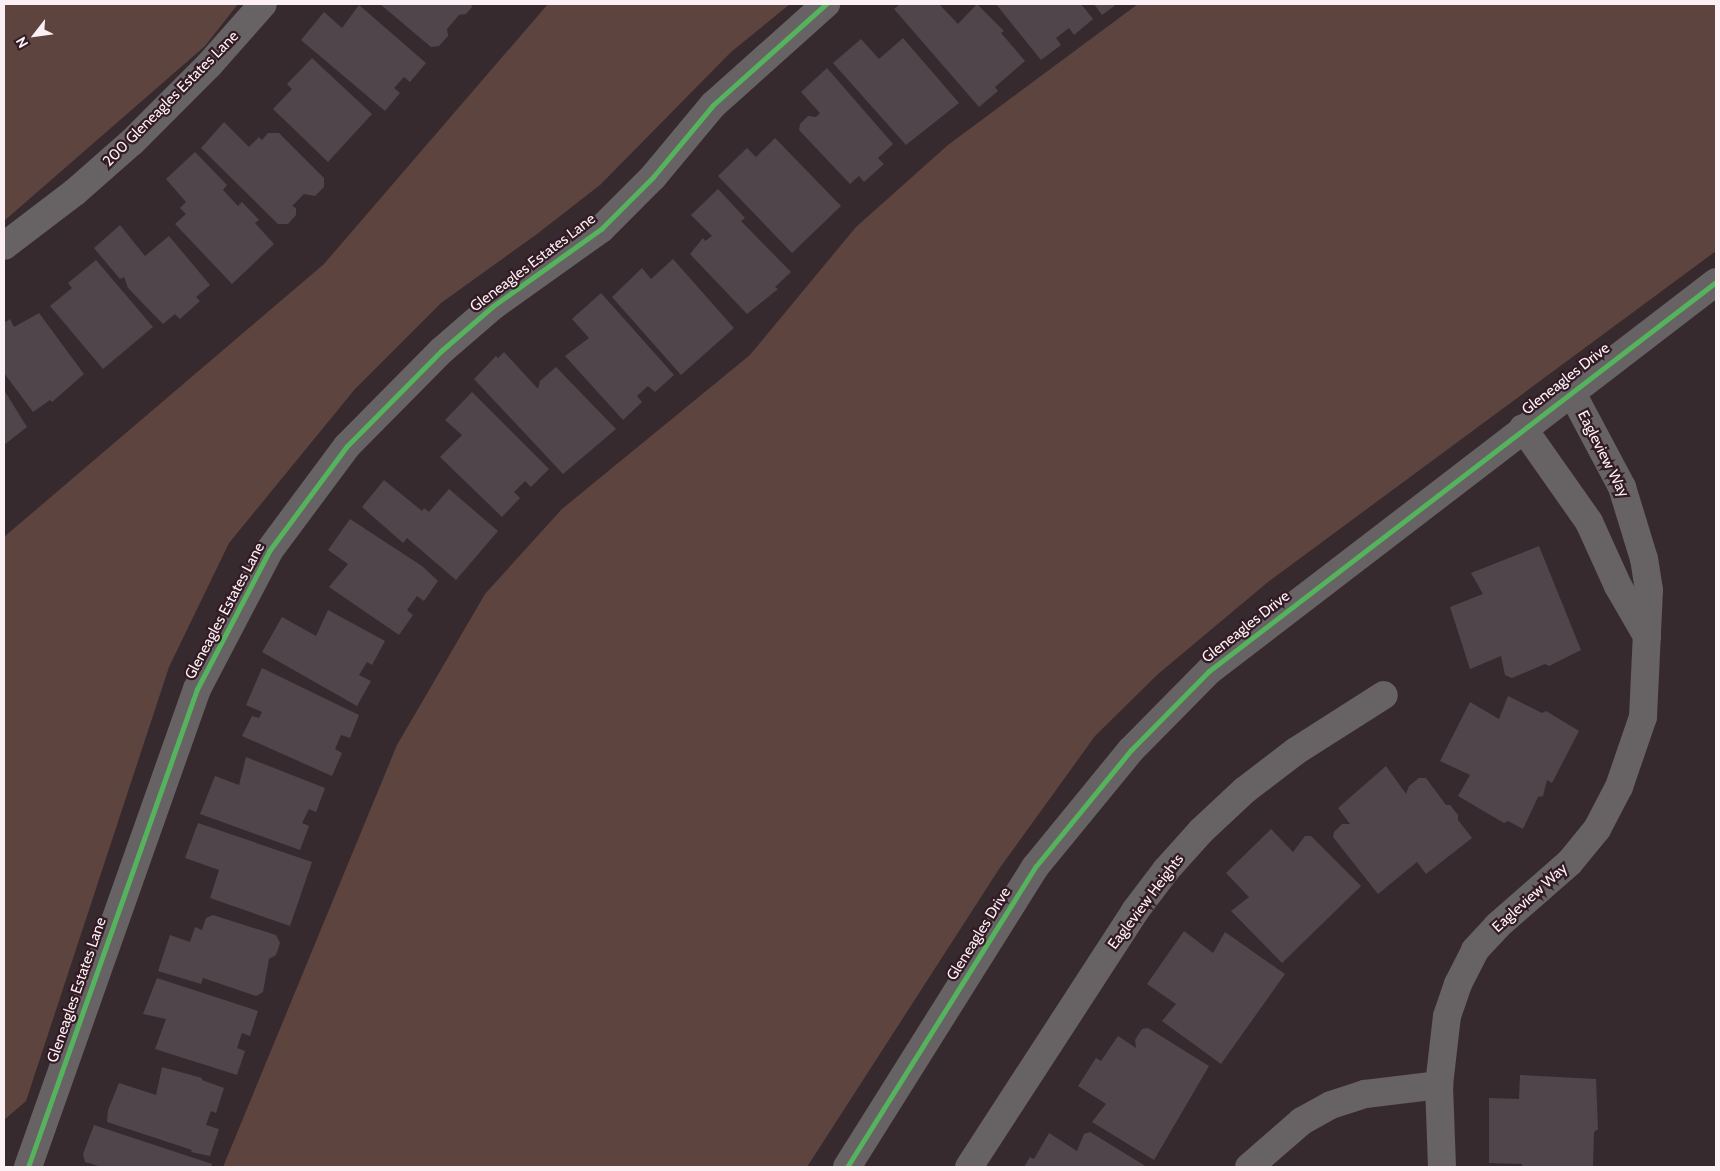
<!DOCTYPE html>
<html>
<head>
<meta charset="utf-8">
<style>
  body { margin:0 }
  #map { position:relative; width:1720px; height:1171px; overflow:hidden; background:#372a2f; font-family:Cabin,sans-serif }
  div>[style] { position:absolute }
  .green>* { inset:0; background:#5e443f }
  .building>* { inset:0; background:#4f454a }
  .minor>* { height:28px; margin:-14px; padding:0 14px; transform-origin:14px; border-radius:14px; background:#676263 }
  .cycleway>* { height:5px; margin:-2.5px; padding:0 2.5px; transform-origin:2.5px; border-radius:2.5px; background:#56b35d }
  span { translate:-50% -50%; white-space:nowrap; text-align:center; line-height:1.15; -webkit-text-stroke:4.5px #321b24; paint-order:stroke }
  .street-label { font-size:15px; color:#fdf0f5 }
  .frame { position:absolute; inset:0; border:5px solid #fdf0f5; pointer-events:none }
  .north { position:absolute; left:10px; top:10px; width:50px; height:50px; -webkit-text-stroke:4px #321b24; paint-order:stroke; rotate:240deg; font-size:14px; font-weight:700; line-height:20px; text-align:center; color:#fdf0f5 }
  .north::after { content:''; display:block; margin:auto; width:18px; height:22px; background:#fdf0f5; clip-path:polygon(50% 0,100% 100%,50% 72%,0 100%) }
</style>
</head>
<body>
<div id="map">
  <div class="green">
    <div style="clip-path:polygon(4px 4px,238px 4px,205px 46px,4px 221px)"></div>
    <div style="clip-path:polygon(548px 4px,790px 4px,731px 52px,600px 185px,537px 234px,441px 303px,355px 389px,229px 543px,169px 667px,26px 1101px,4px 1120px,4px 537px,324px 264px)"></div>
    <div style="clip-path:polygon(1138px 4px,1716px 4px,1716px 251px,1268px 582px,1158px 674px,1095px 736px,999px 869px,807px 1167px,223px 1167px,397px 745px,485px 594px,562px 509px,750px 355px,856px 227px,948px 145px)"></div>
  </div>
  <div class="building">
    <div style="clip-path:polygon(380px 4px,471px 4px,472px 7px,466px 14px,459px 15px,447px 29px,448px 36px,439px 46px,431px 47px)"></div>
    <div style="clip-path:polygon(900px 4px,939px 4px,958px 24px,977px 4px,1004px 31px,1001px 33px,1025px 61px,995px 87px,998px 91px,979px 107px,894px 9px)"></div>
    <div style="clip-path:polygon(996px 4px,1081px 4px,1093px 19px,1074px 35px,1069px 28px,1056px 38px,1061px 45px,1041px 60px)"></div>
    <div style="clip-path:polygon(1094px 4px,1117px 4px,1102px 15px)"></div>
    <div style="clip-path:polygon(359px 5px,426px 63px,410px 82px,404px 77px,394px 88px,400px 93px,385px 111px,301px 40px,324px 12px,342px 28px)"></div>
    <div style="clip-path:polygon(903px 38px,959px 103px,906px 145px,833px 63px,861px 39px,879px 59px)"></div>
    <div style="clip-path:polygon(312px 58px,372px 114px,328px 162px,273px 109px,292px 89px,287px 84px)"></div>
    <div style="clip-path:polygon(827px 68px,893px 144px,878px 158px,884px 164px,864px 182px,859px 176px,850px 184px,799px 130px,800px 124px,808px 116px,816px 117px,820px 113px,801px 92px)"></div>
    <div style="clip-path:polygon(224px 122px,249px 147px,259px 137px,262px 140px,268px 133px,279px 133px,324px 178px,324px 187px,315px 196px,304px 194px,292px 206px,296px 208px,296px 215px,288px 224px,278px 224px,201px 148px)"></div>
    <div style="clip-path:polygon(775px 138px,841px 206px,792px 253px,718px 176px,747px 148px,756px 157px)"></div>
    <div style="clip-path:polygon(195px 152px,227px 185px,223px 190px,238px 206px,242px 202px,259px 220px,255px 223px,274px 244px,232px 284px,175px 224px,186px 214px,180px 208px,186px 202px,166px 179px)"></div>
    <div style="clip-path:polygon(718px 189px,745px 218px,741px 221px,791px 272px,775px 287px,778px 289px,747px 314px,690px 254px,703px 238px,705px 241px,712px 236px,691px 215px)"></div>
    <div style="clip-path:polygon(120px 225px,145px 256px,169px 236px,210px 285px,196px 297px,200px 301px,180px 319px,175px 314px,163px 324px,128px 288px,124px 277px,120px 279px,94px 248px)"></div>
    <div style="clip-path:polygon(673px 259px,734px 328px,681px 375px,612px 297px,642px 268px,651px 279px)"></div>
    <div style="clip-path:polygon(96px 260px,153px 327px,103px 369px,50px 306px,72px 288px,68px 283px)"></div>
    <div style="clip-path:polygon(601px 293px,674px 375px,655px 392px,648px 386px,637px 396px,642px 402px,623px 420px,565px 356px,589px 338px,572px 319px)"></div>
    <div style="clip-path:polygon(39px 313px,84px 374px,52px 402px,50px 400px,33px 412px,4px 373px,4px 323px,10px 319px,14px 327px)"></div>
    <div style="clip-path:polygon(504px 352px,538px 389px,540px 381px,556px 367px,616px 429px,563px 474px,474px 379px,496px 356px,498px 358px)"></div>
    <div style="clip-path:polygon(4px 390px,27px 427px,4px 445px)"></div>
    <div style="clip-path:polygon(472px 392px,549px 469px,531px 487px,525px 481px,514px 492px,520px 498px,502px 517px,440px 457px,462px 435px,445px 420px)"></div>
    <div style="clip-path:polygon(384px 480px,422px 511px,424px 508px,429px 512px,449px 489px,498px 531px,456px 580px,407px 538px,403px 543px,362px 507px)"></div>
    <div style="clip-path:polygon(350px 519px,422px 566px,438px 581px,424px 601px,417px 596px,407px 610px,413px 615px,399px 635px,329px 587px,348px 564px,328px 550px)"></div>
    <div style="clip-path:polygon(1539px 546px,1581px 650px,1549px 666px,1545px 664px,1512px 678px,1505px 675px,1501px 656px,1470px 669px,1450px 607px,1483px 594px,1471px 573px)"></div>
    <div style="clip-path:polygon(328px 610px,385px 641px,372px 665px,367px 662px,359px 675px,371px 681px,357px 706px,262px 652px,282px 617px,316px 636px)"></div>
    <div style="clip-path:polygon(262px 668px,359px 715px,350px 738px,341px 735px,335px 749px,342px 753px,332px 776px,242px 736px,252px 716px,259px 718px,262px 712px,246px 705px)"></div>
    <div style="clip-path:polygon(1508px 696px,1542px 713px,1546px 711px,1579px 731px,1552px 783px,1547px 780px,1543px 796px,1538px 797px,1523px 829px,1508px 821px,1504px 823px,1458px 796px,1470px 775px,1440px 761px,1470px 702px,1499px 719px)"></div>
    <div style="clip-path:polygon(246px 757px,325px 788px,316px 812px,309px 809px,302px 823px,309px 826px,300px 850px,200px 814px,215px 776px,239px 785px)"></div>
    <div style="clip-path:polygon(1386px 766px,1406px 794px,1409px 786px,1419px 778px,1426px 778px,1446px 805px,1450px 805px,1458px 815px,1458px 820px,1472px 838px,1426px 874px,1417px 862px,1378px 894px,1333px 837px,1334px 832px,1342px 824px,1350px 824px,1338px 808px)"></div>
    <div style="clip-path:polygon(198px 823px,312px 862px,290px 926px,210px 898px,219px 870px,185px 858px)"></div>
    <div style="clip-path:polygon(1271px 829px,1293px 852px,1305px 836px,1311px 836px,1361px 886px,1282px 963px,1231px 911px,1249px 897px,1226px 873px)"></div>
    <div style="clip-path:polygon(213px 915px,276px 935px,280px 943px,276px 955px,269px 959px,263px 992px,256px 996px,203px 978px,201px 984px,158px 971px,170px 935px,190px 942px,195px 927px,202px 930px,206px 918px)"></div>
    <div style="clip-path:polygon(1184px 931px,1213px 953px,1225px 932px,1285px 974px,1221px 1064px,1162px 1021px,1176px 1004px,1147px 984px)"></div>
    <div style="clip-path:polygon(157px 978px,258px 1011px,250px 1036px,242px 1033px,237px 1048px,245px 1051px,237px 1075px,155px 1049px,166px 1019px,143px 1014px)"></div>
    <div style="clip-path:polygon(1148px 1028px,1209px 1066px,1154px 1160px,1092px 1122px,1106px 1104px,1078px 1086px,1096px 1058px,1101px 1061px,1118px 1036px,1136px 1048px,1135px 1040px,1142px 1029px)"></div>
    <div style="clip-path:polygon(162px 1067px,202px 1078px,202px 1080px,224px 1088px,216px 1113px,211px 1111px,206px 1125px,219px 1129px,210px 1156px,191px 1152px,192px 1150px,107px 1122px,108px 1110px,119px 1083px,156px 1095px)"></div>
    <div style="clip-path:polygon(1520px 1075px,1596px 1079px,1598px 1129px,1594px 1132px,1593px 1167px,1522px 1167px,1522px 1164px,1489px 1163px,1489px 1098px,1519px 1099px)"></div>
    <div style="clip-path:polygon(94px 1125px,212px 1164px,211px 1167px,102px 1167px,85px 1162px,83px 1154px)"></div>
    <div style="clip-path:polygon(1090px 1132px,1147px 1167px,1024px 1167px,1030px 1157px,1034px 1159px,1049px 1133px,1077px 1151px,1084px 1134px)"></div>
  </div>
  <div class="minor">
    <div style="left:4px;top:246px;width:89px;rotate:-37.3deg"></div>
    <div style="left:75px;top:192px;width:76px;rotate:-41.3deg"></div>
    <div style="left:132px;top:142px;width:109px;rotate:-45deg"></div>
    <div style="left:209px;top:65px;width:81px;rotate:-48.5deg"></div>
    <div style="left:1523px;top:428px;width:115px;rotate:54.9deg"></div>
    <div style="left:1589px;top:522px;width:70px;rotate:65.6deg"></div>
    <div style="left:1618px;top:586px;width:58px;rotate:59.9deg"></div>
    <div style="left:28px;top:1167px;width:507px;rotate:-70.53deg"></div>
    <div style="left:197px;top:689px;width:156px;rotate:-62.4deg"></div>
    <div style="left:269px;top:551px;width:131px;rotate:-53.4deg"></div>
    <div style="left:347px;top:446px;width:134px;rotate:-45.3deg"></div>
    <div style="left:441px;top:351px;width:69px;rotate:-40.9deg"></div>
    <div style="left:493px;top:306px;width:133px;rotate:-35.5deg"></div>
    <div style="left:601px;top:229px;width:74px;rotate:-45deg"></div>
    <div style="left:653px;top:177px;width:94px;rotate:-50.2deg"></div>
    <div style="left:713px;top:105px;width:152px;rotate:-41.8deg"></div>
    <div style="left:847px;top:1167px;width:355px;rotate:-57.9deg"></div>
    <div style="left:1036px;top:866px;width:150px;rotate:-50.7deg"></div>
    <div style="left:1131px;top:750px;width:111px;rotate:-45.4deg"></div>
    <div style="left:1209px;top:671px;width:639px;rotate:-37.5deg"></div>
    <div style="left:969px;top:1167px;width:305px;rotate:-57deg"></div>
    <div style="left:1135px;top:911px;width:51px;rotate:-52.9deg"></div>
    <div style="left:1166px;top:870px;width:52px;rotate:-48.1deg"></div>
    <div style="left:1201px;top:831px;width:60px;rotate:-43deg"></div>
    <div style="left:1245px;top:790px;width:64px;rotate:-37.4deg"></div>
    <div style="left:1296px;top:751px;width:104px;rotate:-32.5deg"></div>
    <div style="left:1249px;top:1167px;width:70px;rotate:-41deg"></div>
    <div style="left:1302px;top:1121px;width:33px;rotate:-29deg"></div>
    <div style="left:1331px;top:1105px;width:36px;rotate:-18deg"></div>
    <div style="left:1365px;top:1094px;width:75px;rotate:-6.9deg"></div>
    <div style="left:1442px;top:1167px;width:82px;rotate:-92.1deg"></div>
    <div style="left:1439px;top:1085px;width:69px;rotate:-83.4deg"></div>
    <div style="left:1447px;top:1016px;width:34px;rotate:-71deg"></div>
    <div style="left:1458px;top:984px;width:38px;rotate:-63deg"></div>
    <div style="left:1475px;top:950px;width:33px;rotate:-47deg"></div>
    <div style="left:1497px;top:926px;width:97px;rotate:-41.2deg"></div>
    <div style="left:1570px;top:862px;width:43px;rotate:-50.7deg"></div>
    <div style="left:1597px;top:829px;width:47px;rotate:-62.4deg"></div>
    <div style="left:1619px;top:787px;width:74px;rotate:-71.1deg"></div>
    <div style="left:1643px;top:717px;width:127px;rotate:-87.3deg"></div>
    <div style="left:1649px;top:590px;width:31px;rotate:-99deg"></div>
    <div style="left:1644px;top:559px;width:75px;rotate:-107deg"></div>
    <div style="left:1622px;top:487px;width:109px;rotate:-118deg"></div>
  </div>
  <div class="cycleway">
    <div style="left:28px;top:1167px;width:507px;rotate:-70.53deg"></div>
    <div style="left:197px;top:689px;width:156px;rotate:-62.4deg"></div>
    <div style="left:269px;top:551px;width:131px;rotate:-53.4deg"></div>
    <div style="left:347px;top:446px;width:134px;rotate:-45.3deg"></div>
    <div style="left:441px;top:351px;width:69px;rotate:-40.9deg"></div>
    <div style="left:493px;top:306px;width:133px;rotate:-35.5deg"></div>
    <div style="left:601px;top:229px;width:74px;rotate:-45deg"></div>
    <div style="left:653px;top:177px;width:94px;rotate:-50.2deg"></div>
    <div style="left:713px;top:105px;width:152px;rotate:-41.8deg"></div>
    <div style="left:847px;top:1167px;width:355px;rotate:-57.9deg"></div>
    <div style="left:1036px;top:866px;width:150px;rotate:-50.7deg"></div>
    <div style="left:1131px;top:750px;width:111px;rotate:-45.4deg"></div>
    <div style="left:1209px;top:671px;width:639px;rotate:-37.5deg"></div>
  </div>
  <div class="street-label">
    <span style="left:171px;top:99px;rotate:-45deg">200 Gleneagles Estates Lane</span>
    <span style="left:533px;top:263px;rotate:-37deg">Gleneagles Estates Lane</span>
    <span style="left:1566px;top:379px;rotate:-38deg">Gleneagles Drive</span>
    <span style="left:1603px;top:454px;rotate:63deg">Eagleview Way</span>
    <span style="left:225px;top:611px;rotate:-62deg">Gleneagles Estates Lane</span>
    <span style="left:1246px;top:627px;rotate:-38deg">Gleneagles Drive</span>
    <span style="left:1530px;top:898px;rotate:-42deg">Eagleview Way</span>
    <span style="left:1146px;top:902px;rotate:-53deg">Eagleview Heights</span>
    <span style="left:979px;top:934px;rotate:-58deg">Gleneagles Drive</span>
    <span style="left:77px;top:990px;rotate:-71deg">Gleneagles Estates Lane</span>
  </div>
  <div class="frame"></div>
  <div class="north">N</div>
</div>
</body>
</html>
